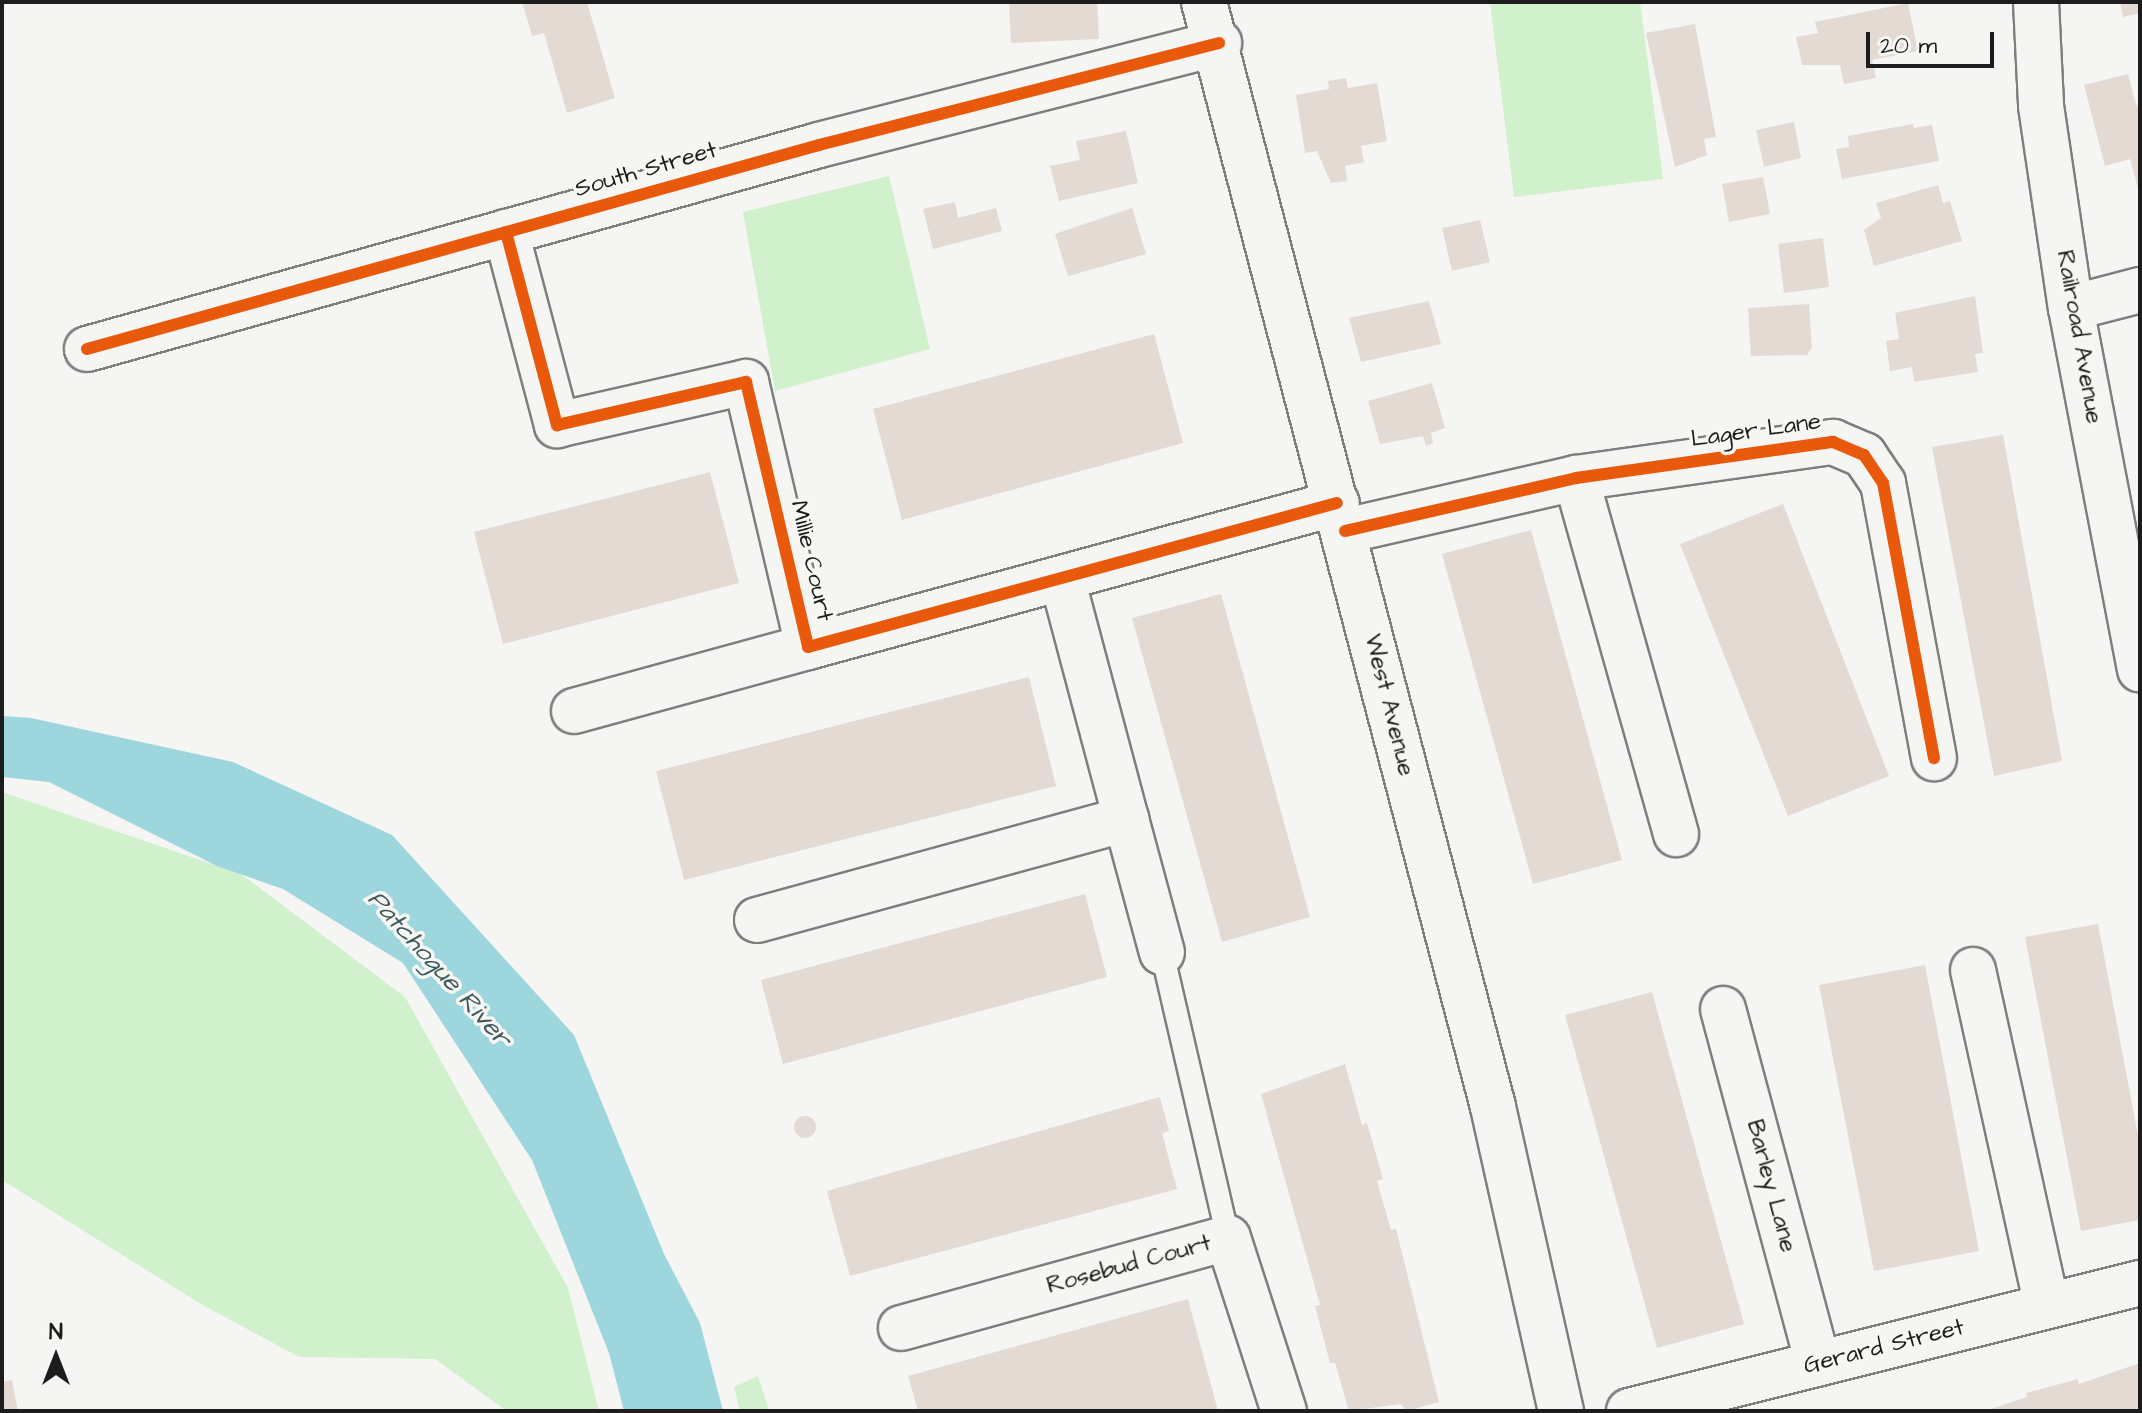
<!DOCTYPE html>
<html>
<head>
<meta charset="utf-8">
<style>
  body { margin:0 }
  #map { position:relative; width:2142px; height:1413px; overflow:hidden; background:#f5f5f3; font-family:"Architects Daughter",sans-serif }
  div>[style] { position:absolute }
  .green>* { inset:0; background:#d1f0cc }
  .water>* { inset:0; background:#9ed6de }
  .building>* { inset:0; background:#e3dad3 }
  .round { border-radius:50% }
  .roads { filter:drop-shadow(2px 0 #7e7e7d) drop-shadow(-2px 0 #7e7e7d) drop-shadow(0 2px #7e7e7d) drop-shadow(0 -2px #7e7e7d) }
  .service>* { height:22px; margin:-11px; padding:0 11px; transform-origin:11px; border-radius:11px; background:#f5f5f3 }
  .minor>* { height:44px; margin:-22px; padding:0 22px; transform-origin:22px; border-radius:22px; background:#f5f5f3 }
  .secondary>* { height:44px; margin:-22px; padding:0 22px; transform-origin:22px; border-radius:22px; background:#f5f5f3 }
  .cycleway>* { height:12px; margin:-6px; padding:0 6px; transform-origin:6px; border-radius:6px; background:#e8590c }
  span { translate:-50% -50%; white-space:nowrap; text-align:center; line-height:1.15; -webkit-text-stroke:7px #f6f6f2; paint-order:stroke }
  .street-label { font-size:24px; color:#1c1c1c }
  .water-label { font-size:26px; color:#3d595d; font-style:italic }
  .frame { position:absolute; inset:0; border:4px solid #1c1c1c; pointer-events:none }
  .north { position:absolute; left:16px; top:1317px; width:80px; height:80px; -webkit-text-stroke:6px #f6f6f2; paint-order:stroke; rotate:0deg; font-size:22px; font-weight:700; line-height:32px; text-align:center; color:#1c1c1c }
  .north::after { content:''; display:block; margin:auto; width:28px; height:36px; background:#1c1c1c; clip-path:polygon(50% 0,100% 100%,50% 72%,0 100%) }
  .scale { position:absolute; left:1866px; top:32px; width:128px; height:36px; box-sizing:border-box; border:4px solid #1c1c1c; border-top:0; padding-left:10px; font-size:24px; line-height:28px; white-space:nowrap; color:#1c1c1c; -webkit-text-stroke:6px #f6f6f2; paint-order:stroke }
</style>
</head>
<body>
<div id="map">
  <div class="green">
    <div style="clip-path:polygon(1640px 2px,1663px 179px,1514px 197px,1490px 2px)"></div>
    <div style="clip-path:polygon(889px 176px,930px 349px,775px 391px,743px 212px)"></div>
    <div style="clip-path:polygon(2px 792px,241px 874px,405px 997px,568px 1288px,599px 1411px,507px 1411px,435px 1359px,299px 1357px,201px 1304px,2px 1180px)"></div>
    <div style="clip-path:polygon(758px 1376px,769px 1411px,740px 1411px,734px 1387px)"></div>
  </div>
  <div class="water">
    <div style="clip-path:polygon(2px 716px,31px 718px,233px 762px,392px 835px,574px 1035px,664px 1254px,700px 1323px,723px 1411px,624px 1411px,609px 1353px,532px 1160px,403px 963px,283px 889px,217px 866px,49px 782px,2px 777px)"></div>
  </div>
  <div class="building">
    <div style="clip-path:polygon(522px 2px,587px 2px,615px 98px,567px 113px,544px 33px,532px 36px)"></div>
    <div style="clip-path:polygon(1009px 2px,1097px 2px,1099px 39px,1011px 43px)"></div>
    <div style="clip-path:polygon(2120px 2px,2140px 2px,2140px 13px,2123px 17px)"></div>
    <div style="clip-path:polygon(1908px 3px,1918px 51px,1872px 60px,1876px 78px,1844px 84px,1840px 65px,1802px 65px,1796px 37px,1818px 33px,1815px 22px)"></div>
    <div style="clip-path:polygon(1695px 24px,1716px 137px,1704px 139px,1707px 155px,1675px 167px,1646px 33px)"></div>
    <div style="clip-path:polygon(2128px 74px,2136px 105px,2140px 104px,2139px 192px,2130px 159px,2105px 166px,2084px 85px)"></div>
    <div style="clip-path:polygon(1346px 78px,1348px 88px,1377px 83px,1387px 141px,1361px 146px,1364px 162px,1345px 166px,1347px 181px,1331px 183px,1317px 151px,1305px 153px,1296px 95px,1329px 89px,1328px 81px)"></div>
    <div style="clip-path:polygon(1794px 122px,1801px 158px,1764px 167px,1756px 130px)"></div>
    <div style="clip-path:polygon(1913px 124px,1914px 128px,1932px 125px,1939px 161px,1842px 179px,1836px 149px,1849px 147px,1848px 136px)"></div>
    <div style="clip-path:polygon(1126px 131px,1138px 183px,1059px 201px,1050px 166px,1080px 160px,1076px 141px)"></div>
    <div style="clip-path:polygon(1763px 177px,1770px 214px,1729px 222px,1722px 184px)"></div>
    <div style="clip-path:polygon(1938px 185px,1943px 203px,1950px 201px,1962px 241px,1874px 266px,1864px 230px,1881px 218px,1876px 203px)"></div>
    <div style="clip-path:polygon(955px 202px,958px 218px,996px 208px,1002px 231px,933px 249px,923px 209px)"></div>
    <div style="clip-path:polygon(1132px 208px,1146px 254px,1068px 276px,1055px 234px)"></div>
    <div style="clip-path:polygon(1480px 220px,1490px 262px,1452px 271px,1442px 228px)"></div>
    <div style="clip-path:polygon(1823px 238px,1829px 287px,1784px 293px,1778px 244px)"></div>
    <div style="clip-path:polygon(1975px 296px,1983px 353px,1975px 354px,1978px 372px,1914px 382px,1912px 367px,1890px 371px,1886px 341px,1899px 339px,1895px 313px)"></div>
    <div style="clip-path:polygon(1429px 301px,1441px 344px,1361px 362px,1349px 318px)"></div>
    <div style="clip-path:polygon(1809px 304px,1812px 348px,1807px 355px,1751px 356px,1748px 308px)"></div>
    <div style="clip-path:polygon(1154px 334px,1183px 443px,902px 520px,873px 409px)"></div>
    <div style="clip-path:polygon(1432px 383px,1445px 428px,1431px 433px,1433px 443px,1426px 446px,1423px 436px,1380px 444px,1368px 401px)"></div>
    <div style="clip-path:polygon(2003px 435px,2062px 761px,1994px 776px,1932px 447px)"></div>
    <div style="clip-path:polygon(710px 472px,739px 583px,503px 644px,474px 532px)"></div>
    <div style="clip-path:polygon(1783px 504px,1889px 776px,1788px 816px,1680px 544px)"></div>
    <div style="clip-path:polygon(1531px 530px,1622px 860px,1533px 884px,1442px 554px)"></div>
    <div style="clip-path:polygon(1221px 594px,1310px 917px,1222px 942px,1132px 618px)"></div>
    <div style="clip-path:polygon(1029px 677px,1056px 786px,684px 880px,656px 771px)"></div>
    <div style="clip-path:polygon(1085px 894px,1107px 977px,783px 1064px,761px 980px)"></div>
    <div style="clip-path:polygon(2098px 924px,2140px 1146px,2140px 1220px,2081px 1231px,2025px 937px)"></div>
    <div style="clip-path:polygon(1925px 965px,1979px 1251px,1874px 1271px,1819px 985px)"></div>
    <div style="clip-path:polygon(1652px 992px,1744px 1324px,1657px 1348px,1565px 1015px)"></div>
    <div style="clip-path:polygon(1345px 1064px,1362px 1125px,1367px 1123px,1383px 1179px,1377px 1181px,1391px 1230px,1396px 1229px,1439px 1402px,1407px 1411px,1401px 1404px,1349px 1411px,1335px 1363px,1330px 1363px,1315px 1306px,1320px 1305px,1261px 1094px)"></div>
    <div style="clip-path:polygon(1160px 1097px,1169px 1131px,1162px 1133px,1177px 1189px,850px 1276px,827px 1191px)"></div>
    <div class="round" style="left:794px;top:1116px;width:22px;height:22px"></div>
    <div style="clip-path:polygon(1188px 1299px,1218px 1411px,918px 1411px,908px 1376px)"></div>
    <div style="clip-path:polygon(2140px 1363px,2140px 1411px,1985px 1411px,2027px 1397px,2026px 1393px,2078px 1379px,2079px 1384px)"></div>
    <div style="clip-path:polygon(12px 1380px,18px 1411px,2px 1411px,2px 1382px)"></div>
  </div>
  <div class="roads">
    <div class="service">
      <div style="left:1162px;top:952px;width:294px;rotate:77deg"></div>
    </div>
    <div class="minor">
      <div style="left:2036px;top:2px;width:104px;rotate:87.2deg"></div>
      <div style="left:2041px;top:106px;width:204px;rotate:81.6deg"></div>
      <div style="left:2071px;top:308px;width:368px;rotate:79.2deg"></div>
      <div style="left:506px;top:232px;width:200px;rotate:75.2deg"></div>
      <div style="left:557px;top:425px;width:194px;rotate:-12.8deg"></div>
      <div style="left:746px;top:382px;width:272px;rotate:76.8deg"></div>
      <div style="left:808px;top:647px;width:548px;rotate:-15.23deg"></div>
      <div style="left:2071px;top:308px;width:71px;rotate:-14.6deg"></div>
      <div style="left:87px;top:349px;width:760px;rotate:-15.57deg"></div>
      <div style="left:819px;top:145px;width:413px;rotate:-14.3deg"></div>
      <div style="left:1576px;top:478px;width:370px;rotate:74.3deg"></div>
      <div style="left:1345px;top:531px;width:237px;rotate:-12.9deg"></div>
      <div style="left:1576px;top:478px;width:260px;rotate:-8deg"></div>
      <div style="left:1833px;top:442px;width:34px;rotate:23deg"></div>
      <div style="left:1864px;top:455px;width:34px;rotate:56deg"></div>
      <div style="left:1883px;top:483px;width:280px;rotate:79.5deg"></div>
      <div style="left:574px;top:711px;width:243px;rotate:-15.3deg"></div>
      <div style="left:1126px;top:819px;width:138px;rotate:74.9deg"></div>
      <div style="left:757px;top:920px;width:383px;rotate:-15.3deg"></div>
      <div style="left:1126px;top:819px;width:249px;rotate:-104.9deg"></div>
      <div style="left:1973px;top:970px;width:344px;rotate:77.6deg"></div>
      <div style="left:1723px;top:1009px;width:367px;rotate:75deg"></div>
      <div style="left:901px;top:1328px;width:339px;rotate:-15.4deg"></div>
      <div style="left:1228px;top:1238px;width:182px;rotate:72.1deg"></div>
      <div style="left:1629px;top:1411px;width:527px;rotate:-14.06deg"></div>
    </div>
    <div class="secondary">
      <div style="left:1204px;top:2px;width:1142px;rotate:75.34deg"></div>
      <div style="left:1493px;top:1107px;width:312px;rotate:77.4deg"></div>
    </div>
  </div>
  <div class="cycleway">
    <div style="left:506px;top:232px;width:200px;rotate:75.2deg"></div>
    <div style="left:557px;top:425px;width:194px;rotate:-12.8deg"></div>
    <div style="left:746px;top:382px;width:272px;rotate:76.8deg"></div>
    <div style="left:808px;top:647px;width:548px;rotate:-15.23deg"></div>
    <div style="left:87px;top:349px;width:760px;rotate:-15.57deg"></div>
    <div style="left:819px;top:145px;width:413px;rotate:-14.3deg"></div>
    <div style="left:1345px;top:531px;width:237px;rotate:-12.9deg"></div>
    <div style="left:1576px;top:478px;width:260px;rotate:-8deg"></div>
    <div style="left:1833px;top:442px;width:34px;rotate:23deg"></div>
    <div style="left:1864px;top:455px;width:34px;rotate:56deg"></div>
    <div style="left:1883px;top:483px;width:280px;rotate:79.5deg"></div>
  </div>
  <div class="street-label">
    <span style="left:646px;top:170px;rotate:-16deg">South Street</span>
    <span style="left:2079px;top:337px;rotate:80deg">Railroad Avenue</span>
    <span style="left:1756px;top:431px;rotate:-8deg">Lager Lane</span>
    <span style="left:811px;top:561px;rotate:77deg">Millie Court</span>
    <span style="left:1389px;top:705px;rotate:76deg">West Avenue</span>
    <span style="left:1771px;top:1186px;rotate:75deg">Barley Lane</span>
    <span style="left:1129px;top:1265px;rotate:-15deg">Rosebud Court</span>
    <span style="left:1884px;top:1347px;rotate:-14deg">Gerard Street</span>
  </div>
  <div class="water-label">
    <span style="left:439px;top:969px;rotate:48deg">Patchogue River</span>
  </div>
  <div class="frame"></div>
  <div class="north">N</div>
  <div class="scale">20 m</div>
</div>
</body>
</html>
